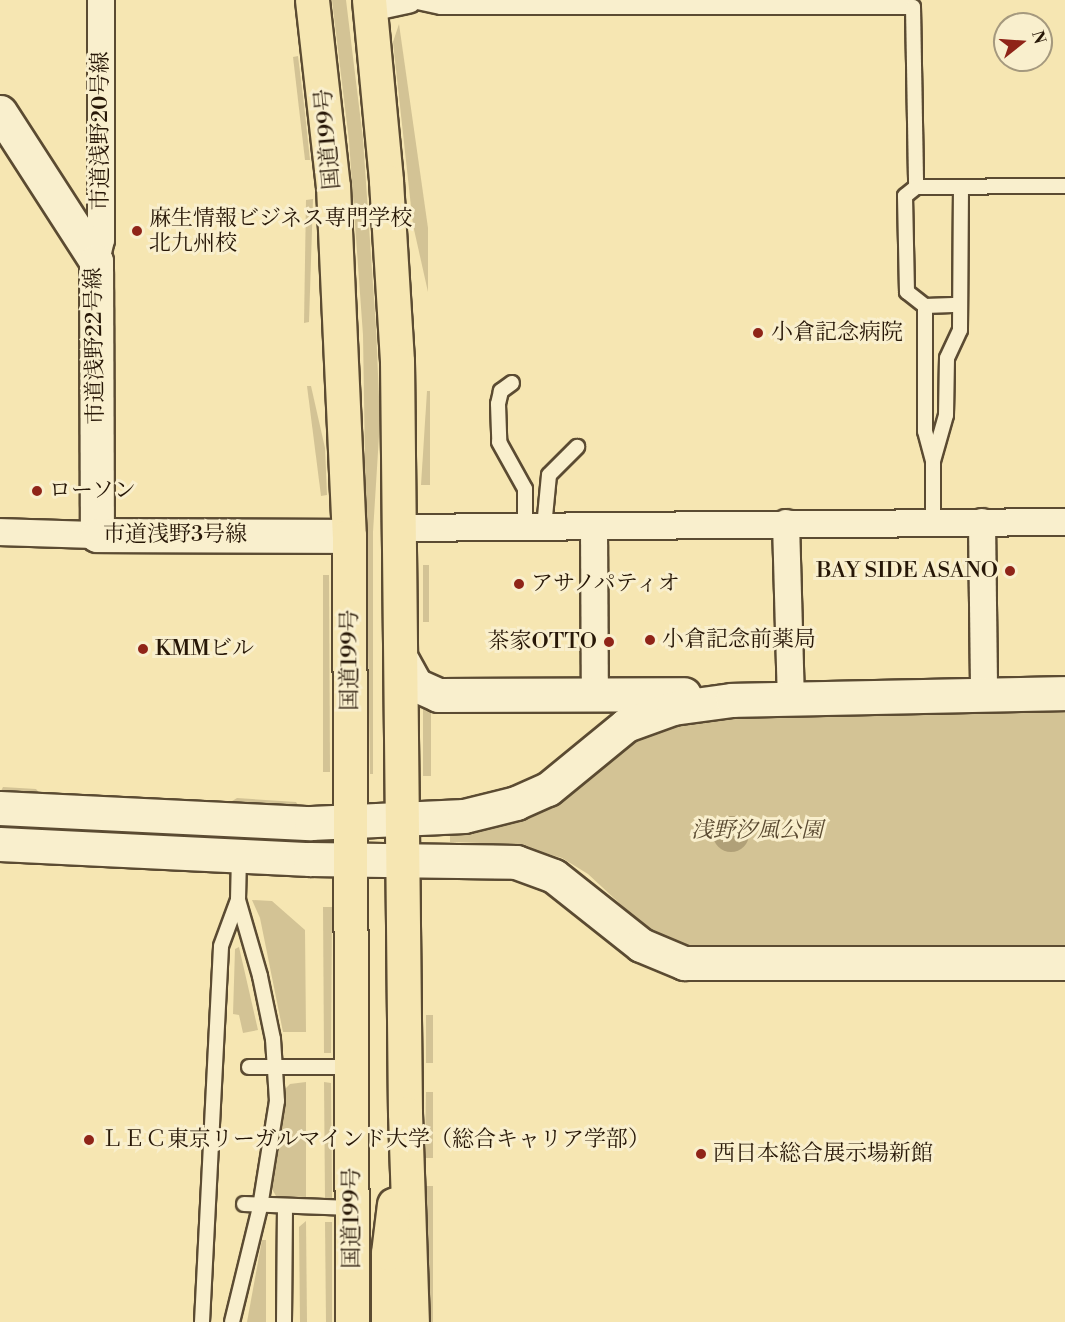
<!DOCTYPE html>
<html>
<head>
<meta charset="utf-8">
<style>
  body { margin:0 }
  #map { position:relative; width:1065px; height:1322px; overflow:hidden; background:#f6e6b2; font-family:"Libre Bodoni","Noto Serif JP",serif }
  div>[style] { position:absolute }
  .green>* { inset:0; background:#d3c395 }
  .water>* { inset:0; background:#b0a078 }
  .round { border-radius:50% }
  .roads { filter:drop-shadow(2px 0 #5b4b32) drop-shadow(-2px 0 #5b4b32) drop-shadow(0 2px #5b4b32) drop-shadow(0 -2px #5b4b32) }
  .service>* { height:14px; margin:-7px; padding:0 7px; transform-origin:7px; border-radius:7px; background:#f9efcd }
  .minor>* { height:26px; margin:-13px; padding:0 13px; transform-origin:13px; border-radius:13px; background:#f9efcd }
  .tertiary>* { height:33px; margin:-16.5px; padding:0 16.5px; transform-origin:16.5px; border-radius:16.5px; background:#f9efcd }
  .trunk>* { height:33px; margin:-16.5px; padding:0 16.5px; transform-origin:16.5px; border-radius:16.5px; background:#f6e6b2 }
  .dots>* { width:16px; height:16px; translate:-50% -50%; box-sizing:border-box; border:3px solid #f9efcd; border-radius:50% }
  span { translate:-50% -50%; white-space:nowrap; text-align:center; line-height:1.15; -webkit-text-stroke:6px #f9efcd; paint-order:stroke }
  .street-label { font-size:22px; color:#271707 }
  .poi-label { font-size:22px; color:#271707 }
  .left { translate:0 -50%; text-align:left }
  .right { translate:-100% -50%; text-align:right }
  .park-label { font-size:22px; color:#5b4b32; font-style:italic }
  .north { position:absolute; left:993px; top:12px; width:60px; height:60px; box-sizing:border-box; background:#f9efcd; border:2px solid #a5997e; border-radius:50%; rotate:73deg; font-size:16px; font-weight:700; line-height:24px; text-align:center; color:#271707 }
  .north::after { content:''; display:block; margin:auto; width:21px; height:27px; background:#8f2418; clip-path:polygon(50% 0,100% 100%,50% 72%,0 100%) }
</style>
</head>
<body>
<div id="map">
  <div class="green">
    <div style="clip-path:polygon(332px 0,346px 0,363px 139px,376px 328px,380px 420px,373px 532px,373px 774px,370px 774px,363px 335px,349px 141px)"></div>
    <div style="clip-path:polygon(399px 24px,428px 228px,428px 292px,413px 225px,393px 42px)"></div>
    <div style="clip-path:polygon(298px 56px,304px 104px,310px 160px,305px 160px,293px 57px)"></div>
    <div style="clip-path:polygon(313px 199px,309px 322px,304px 323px,306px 200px)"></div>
    <div style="clip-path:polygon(307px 386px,311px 386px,325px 448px,327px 495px,321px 496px)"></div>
    <div style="clip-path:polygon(427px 391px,430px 391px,430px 485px,421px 485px)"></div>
    <div style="clip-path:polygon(423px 565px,429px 565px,429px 622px,423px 622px)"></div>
    <div style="clip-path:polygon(323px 575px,329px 575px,330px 772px,323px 772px)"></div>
    <div style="clip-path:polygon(431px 707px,431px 776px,423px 776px,423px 708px)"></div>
    <div style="clip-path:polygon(1065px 709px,1065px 947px,699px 950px,669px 943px,643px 925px,588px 874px,562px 858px,514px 844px,450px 842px,450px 826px,679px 714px)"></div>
    <div style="clip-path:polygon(3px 787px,36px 789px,41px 795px,0 793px)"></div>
    <div style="clip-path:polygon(237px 798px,296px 802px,298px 805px,229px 803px)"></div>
    <div style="clip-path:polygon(252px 900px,272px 901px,305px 930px,306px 1032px,283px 1032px,260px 918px)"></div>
    <div style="clip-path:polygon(323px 907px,332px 907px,331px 1053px,324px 1053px)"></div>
    <div style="clip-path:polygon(239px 947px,258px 1030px,243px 1033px,239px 1015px,233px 1014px,235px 949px)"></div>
    <div style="clip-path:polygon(426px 1015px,433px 1015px,433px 1063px,426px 1063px)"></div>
    <div style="clip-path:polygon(306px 1082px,306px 1197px,276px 1196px,272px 1189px,286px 1088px,290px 1084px)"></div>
    <div style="clip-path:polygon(324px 1082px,331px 1083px,332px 1198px,325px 1198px)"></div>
    <div style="clip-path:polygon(426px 1092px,433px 1092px,433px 1158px,425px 1158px)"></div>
    <div style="clip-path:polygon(426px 1186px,433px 1186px,433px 1322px,427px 1322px)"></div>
    <div style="clip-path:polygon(306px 1221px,307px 1322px,300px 1322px,299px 1227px)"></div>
    <div style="clip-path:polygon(325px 1222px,332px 1222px,332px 1322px,326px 1322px)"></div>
    <div style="clip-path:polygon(262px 1240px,266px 1240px,266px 1322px,247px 1322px)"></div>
  </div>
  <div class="water">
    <div class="round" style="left:713px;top:816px;width:36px;height:36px"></div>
  </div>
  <div class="roads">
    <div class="service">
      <div style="left:408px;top:0;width:34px;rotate:12deg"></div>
      <div style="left:441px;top:7px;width:472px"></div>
      <div style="left:913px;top:7px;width:180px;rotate:89deg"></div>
      <div style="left:925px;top:306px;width:35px;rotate:-2deg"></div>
      <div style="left:512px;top:383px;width:14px;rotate:144deg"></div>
      <div style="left:501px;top:391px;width:13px;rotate:103deg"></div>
      <div style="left:498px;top:404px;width:38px;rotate:88deg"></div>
      <div style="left:499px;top:442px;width:54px;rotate:61deg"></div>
      <div style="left:525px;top:489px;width:38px;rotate:90deg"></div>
      <div style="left:933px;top:461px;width:48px;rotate:-74.2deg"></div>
      <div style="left:946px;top:415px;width:57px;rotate:-89deg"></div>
      <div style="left:947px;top:358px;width:31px;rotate:-65deg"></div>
      <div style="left:960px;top:330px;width:142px;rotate:-89.6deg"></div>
      <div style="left:933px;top:522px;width:61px;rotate:-90deg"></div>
      <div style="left:933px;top:461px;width:31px;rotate:-105deg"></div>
      <div style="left:925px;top:431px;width:125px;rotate:-90deg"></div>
      <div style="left:925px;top:306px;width:23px;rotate:-142deg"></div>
      <div style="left:907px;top:292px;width:96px;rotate:-91.2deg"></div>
      <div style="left:905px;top:196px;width:14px;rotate:-39deg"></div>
      <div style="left:916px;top:187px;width:149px;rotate:-0.4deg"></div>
      <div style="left:544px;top:527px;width:52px;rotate:-84.5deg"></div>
      <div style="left:549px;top:475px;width:40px;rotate:-45deg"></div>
      <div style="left:249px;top:1067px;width:103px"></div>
      <div style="left:244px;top:1204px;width:108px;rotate:2.1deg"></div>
      <div style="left:202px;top:1322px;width:376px;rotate:-87.1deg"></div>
      <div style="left:221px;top:946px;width:49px;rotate:-69.7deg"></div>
      <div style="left:232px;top:1322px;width:118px;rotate:-76.3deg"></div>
      <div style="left:260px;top:1207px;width:107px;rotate:-80.9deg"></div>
      <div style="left:277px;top:1101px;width:62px;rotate:-93.7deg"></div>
      <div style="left:273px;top:1039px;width:64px;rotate:-101.7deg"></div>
      <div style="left:260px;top:976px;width:79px;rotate:-106.1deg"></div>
      <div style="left:238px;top:900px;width:43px;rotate:-88.7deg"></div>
      <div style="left:284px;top:1322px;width:115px;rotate:-89.5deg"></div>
    </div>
    <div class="minor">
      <div style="left:370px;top:8px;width:39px;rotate:-12deg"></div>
      <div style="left:96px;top:261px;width:22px;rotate:-77deg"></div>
      <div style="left:101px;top:240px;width:240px;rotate:-90deg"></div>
      <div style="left:982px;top:522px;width:175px;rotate:89.3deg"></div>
      <div style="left:786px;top:523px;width:177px;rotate:88.4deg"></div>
      <div style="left:594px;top:526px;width:169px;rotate:89.7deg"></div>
      <div style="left:402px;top:528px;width:663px;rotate:-0.52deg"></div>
      <div style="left:0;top:532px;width:97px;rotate:1.8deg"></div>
    </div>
    <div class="tertiary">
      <div style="left:0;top:112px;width:177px;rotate:57.2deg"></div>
      <div style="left:96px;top:261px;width:274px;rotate:89.8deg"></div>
      <div style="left:97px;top:535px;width:252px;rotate:0.2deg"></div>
      <div style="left:403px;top:662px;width:26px;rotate:61deg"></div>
      <div style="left:416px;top:685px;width:24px;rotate:24deg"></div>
      <div style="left:438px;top:695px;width:246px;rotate:-0.2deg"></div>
      <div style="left:0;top:808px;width:311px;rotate:2.8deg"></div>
      <div style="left:311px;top:823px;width:153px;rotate:-2.6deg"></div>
      <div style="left:464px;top:816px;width:54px;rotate:-14deg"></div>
      <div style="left:516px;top:803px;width:35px;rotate:-24deg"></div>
      <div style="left:548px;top:789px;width:101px;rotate:-39.4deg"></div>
      <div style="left:626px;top:725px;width:50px;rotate:-19.9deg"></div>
      <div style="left:673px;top:708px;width:60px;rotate:-7.7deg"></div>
      <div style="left:732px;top:700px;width:333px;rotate:-1.2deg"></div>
      <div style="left:0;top:844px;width:310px;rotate:2.8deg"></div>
      <div style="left:310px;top:859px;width:206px;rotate:0.8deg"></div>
      <div style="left:516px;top:862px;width:40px;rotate:20.2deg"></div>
      <div style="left:554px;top:876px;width:111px;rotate:38.4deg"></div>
      <div style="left:641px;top:945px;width:47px;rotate:22.7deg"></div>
      <div style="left:684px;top:963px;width:381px"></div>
    </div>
    <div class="trunk">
      <div style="left:312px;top:0;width:187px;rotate:83.6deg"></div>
      <div style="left:333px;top:186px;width:350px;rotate:87.4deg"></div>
      <div style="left:349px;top:536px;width:786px;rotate:89.78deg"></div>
      <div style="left:369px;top:0;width:182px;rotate:84.6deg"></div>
      <div style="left:386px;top:181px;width:180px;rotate:86.5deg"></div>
      <div style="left:397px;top:361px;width:752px;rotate:89.39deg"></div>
      <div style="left:405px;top:1113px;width:209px;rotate:88.1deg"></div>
      <div style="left:388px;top:1322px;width:69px;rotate:-90deg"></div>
      <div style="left:388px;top:1253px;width:49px;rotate:-83deg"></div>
    </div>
  </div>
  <div class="dots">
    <div style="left:137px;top:231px;background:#8f2418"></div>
    <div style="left:758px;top:333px;background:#8f2418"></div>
    <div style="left:37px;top:491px;background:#8f2418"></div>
    <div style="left:1010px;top:571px;background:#8f2418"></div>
    <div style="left:519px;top:584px;background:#8f2418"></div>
    <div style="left:650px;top:640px;background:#8f2418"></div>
    <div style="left:609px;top:642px;background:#8f2418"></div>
    <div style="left:143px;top:649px;background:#8f2418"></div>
    <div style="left:89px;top:1140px;background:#8f2418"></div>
    <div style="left:701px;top:1154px;background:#8f2418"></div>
  </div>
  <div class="street-label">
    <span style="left:101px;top:131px;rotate:-90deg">市道浅野20号線</span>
    <span style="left:328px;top:139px;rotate:-95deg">国道199号</span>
    <span style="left:95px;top:346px;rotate:-91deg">市道浅野22号線</span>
    <span style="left:175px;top:535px">市道浅野3号線</span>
    <span style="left:350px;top:660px;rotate:-90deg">国道199号</span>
    <span style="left:352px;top:1218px;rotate:-90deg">国道199号</span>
  </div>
  <div class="poi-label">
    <span class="left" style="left:149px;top:231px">麻生情報ビジネス専門学校<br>北九州校</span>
    <span class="left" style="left:771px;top:333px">小倉記念病院</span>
    <span class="left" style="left:49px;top:491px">ローソン</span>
    <span class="right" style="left:998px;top:571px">BAY SIDE ASANO</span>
    <span class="left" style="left:531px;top:584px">アサノパティオ</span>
    <span class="left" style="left:662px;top:640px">小倉記念前薬局</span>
    <span class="right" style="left:597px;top:642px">茶家OTTO</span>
    <span class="left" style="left:155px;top:649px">KMMビル</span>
    <span class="left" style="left:101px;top:1140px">ＬＥＣ東京リーガルマインド大学（総合キャリア学部）</span>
    <span class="left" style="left:713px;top:1154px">西日本総合展示場新館</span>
  </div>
  <div class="park-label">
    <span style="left:757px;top:831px">浅野汐風公園</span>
  </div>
  <div class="north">N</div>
</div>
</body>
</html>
